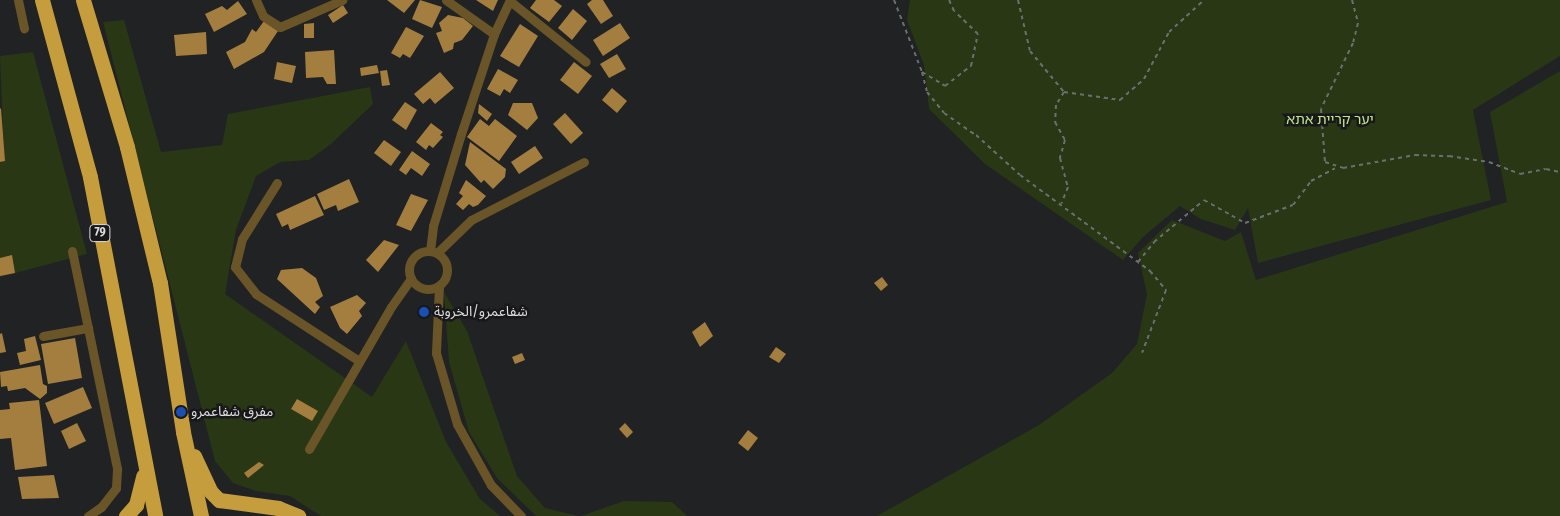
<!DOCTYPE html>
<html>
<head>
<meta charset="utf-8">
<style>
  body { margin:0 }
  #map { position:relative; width:1560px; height:516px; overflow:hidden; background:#212224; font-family:"Fira Sans Condensed","Noto Sans Arabic","Noto Sans Hebrew",sans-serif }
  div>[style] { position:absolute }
  .green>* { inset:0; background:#293714 }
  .building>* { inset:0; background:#a47e3f }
  .path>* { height:2px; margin-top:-1px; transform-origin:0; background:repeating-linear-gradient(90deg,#6d6e6f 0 4px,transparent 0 8px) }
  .street>* { height:9px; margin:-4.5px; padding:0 4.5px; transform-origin:4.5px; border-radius:4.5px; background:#695527 }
  .street>.ring { margin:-4.5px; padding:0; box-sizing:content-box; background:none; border:9px solid #695527; border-radius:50% }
  .highway>* { height:15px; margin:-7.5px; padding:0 7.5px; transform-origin:7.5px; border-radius:7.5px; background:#c59d3c }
  .dots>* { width:14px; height:14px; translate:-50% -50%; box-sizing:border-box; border:2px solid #18181a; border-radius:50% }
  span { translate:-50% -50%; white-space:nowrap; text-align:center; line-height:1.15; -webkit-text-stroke:5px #18181a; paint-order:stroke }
  .shield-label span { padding:1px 4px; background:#18181a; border:1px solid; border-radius:4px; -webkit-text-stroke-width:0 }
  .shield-label { font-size:12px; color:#ddddde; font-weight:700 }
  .park-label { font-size:14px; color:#c1e78d }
  .poi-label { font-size:14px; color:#ddddde }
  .left { translate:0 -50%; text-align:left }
</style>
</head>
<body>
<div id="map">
  <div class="green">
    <div style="clip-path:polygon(910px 0,1560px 0,1560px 56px,1473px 110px,1491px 200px,1258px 263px,1248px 208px,1235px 230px,1201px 219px,1180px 206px,1143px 237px,1123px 260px,985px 164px,929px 109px,924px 65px,907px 20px)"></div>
    <div style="clip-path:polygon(124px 20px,161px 152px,222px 145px,228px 114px,370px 87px,373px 104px,331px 144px,309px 160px,280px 162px,256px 176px,236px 230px,225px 294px,372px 397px,406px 341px,446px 442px,480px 499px,500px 516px,321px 516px,290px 496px,256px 491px,233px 483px,215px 461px,103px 22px)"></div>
    <div style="clip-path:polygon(33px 52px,87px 254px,0 277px,0 163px,4px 159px,0 56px)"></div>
    <div style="clip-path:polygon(1560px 71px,1560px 516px,877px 516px,1039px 425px,1112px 373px,1137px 344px,1147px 294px,1138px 253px,1172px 220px,1225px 241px,1241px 232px,1256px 280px,1507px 202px,1490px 112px)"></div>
    <div style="clip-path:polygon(444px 292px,467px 331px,517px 476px,545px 508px,578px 516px,536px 516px,497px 478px,469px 432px,449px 362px)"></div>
    <div style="clip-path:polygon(624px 501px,672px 502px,687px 516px,581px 516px)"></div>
  </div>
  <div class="building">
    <div style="clip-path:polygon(387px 0,415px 0,404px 13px)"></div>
    <div style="clip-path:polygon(420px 0,442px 7px,432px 28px,412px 19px)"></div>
    <div style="clip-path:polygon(476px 0,498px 0,493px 11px)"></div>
    <div style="clip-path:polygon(536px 0,554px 0,562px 6px,549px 22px,530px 8px)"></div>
    <div style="clip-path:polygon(592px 0,603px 0,613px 16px,601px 24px,587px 4px)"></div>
    <div style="clip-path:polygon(238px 1px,247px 14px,214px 32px,205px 14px,222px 6px,227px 10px)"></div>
    <div style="clip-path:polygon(343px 5px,348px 13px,333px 23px,328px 15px)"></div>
    <div style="clip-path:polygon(573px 9px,587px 21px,572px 40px,558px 28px)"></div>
    <div style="clip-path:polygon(448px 15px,463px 18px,473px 26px,462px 40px,454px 43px,453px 49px,444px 53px,436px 33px,442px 31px,439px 23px)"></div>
    <div style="clip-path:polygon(264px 21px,278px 31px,264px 52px,234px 69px,226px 52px,245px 42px,252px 29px,256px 32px)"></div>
    <div style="clip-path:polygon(314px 23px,314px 38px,304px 38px,304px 24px)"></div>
    <div style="clip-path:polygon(620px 23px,630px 38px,603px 56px,593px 40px)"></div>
    <div style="clip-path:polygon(520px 24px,538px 36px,519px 67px,500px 56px)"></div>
    <div style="clip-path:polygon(406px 27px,424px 36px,410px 58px,403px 54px,400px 58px,391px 53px)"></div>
    <div style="clip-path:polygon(206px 32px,207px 54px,176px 56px,174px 35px)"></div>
    <div style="clip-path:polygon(334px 50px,336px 84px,327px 84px,323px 77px,306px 78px,305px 52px)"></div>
    <div style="clip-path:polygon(617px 54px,626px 69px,609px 78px,600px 64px)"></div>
    <div style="clip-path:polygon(277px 62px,296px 66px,292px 83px,274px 79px)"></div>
    <div style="clip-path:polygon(574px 62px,592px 76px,578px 94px,560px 80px)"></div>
    <div style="clip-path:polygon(377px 65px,379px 73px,361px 76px,360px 68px)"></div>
    <div style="clip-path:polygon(498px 69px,518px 80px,510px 93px,504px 89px,500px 96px,487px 89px)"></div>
    <div style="clip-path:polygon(387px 70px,390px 85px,382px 86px,380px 71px)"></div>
    <div style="clip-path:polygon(440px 72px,454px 88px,435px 104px,430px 98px,423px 104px,414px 94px)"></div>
    <div style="clip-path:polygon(612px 88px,627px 101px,617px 113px,602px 100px)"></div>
    <div style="clip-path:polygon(405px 102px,417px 110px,406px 130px,392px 120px)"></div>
    <div style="clip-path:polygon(513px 103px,532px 103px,538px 118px,527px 130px,508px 115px)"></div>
    <div style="clip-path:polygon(479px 104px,492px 114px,487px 121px,478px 113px)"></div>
    <div style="clip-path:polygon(1px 108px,5px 161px,0 162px,0 109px)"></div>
    <div style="clip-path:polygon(565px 113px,583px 133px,571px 144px,553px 124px)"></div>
    <div style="clip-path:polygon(480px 119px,489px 126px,495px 119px,517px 136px,499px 161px,467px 137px)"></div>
    <div style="clip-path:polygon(431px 123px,443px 132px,440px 135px,443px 137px,433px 148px,429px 145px,426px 150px,416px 142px)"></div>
    <div style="clip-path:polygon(384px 140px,401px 152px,391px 166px,374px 153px)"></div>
    <div style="clip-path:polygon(470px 142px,506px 169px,505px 177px,493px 189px,484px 180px,481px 183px,465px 165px)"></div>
    <div style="clip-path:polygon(535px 146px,543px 158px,519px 174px,511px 162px)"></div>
    <div style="clip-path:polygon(412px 151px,430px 164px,422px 176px,411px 168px,406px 175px,399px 170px)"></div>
    <div style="clip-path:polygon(349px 179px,359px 202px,338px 211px,336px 205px,324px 210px,317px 194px)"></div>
    <div style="clip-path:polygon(466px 180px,486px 196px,478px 205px,473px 207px,469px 204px,463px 210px,456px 204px,463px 196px,459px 193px)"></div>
    <div style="clip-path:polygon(411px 194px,428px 200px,411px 231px,396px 225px)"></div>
    <div style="clip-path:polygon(315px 196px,324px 215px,290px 230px,288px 224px,282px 227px,276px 214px)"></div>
    <div style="clip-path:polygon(384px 240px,399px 245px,378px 272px,366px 260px)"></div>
    <div style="clip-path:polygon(12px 255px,15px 273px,0 276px,0 258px)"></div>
    <div style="clip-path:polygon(302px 268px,316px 278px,323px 296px,315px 302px,320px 307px,315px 314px,277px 279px,281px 270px)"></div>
    <div style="clip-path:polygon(882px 277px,888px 285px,881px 291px,874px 283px)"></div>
    <div style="clip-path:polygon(357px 295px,366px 303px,359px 311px,362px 316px,347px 334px,340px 328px,330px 307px)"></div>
    <div style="clip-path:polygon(705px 322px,713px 336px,700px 347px,692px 332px)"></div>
    <div style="clip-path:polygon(2px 333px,6px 352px,0 353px,0 334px)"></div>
    <div style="clip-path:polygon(35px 336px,41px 360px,20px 365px,17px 353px,26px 351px,24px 339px)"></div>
    <div style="clip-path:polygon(75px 338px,82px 378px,48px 384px,41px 344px)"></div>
    <div style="clip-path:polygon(776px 347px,786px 354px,779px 363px,769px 357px)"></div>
    <div style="clip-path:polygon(522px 353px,525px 360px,515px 364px,512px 357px)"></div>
    <div style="clip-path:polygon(40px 365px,43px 384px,47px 386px,47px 393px,40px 399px,25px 388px,8px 391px,7px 386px,1px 387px,0 372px)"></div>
    <div style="clip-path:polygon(83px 387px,92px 408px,54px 424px,45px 403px)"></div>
    <div style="clip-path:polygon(297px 399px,318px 411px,312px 421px,291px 409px)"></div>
    <div style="clip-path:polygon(39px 400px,47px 466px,15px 470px,11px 438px,0 439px,0 410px,10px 409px,9px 403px)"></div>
    <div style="clip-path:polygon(77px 423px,86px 441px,69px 449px,61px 431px)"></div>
    <div style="clip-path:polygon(625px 423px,633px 432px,627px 438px,619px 429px)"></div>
    <div style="clip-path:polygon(748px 430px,758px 438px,748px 451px,738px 443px)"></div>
    <div style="clip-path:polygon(259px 462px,264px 465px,248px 478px,244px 473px)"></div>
    <div style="clip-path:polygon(54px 475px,59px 498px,22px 499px,18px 477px)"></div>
  </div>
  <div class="path">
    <div style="left:894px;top:0;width:77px;rotate:68.7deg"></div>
    <div style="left:922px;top:72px;width:27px;rotate:31deg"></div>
    <div style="left:945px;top:86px;width:33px;rotate:-38deg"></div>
    <div style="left:971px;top:66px;width:33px;rotate:-78deg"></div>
    <div style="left:978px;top:34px;width:33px;rotate:-136deg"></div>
    <div style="left:954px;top:11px;width:12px;rotate:-114deg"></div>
    <div style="left:1018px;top:0;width:52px;rotate:76.8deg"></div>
    <div style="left:1030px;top:51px;width:53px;rotate:50.3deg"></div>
    <div style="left:1064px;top:92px;width:15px;rotate:122deg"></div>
    <div style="left:1056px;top:105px;width:17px;rotate:93deg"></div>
    <div style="left:1055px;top:122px;width:21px;rotate:61deg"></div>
    <div style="left:1065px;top:140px;width:19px;rotate:106deg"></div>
    <div style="left:1060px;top:158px;width:30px;rotate:75deg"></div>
    <div style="left:1068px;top:187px;width:18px;rotate:112deg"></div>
    <div style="left:1352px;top:0;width:24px;rotate:75deg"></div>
    <div style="left:1358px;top:23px;width:21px;rotate:104deg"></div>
    <div style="left:1353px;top:43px;width:73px;rotate:115.9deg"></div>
    <div style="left:1321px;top:109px;width:53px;rotate:85.7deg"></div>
    <div style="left:1325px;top:162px;width:19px;rotate:18deg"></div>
    <div style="left:1343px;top:168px;width:73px;rotate:-10.2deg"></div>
    <div style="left:1415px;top:155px;width:34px;rotate:2deg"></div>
    <div style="left:1449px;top:156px;width:40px;rotate:8.5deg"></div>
    <div style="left:1489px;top:162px;width:33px;rotate:21deg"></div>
    <div style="left:1520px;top:174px;width:26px;rotate:-11deg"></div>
    <div style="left:1546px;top:169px;width:14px;rotate:12deg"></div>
    <div style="left:922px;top:72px;width:21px;rotate:76deg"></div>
    <div style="left:927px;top:92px;width:27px;rotate:51deg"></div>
    <div style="left:944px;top:113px;width:39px;rotate:35deg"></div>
    <div style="left:976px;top:135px;width:59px;rotate:42.3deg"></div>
    <div style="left:1020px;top:175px;width:162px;rotate:36.4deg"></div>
    <div style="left:1150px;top:271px;width:25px;rotate:50deg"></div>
    <div style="left:1166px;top:290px;width:67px;rotate:110.9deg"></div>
    <div style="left:1064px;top:92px;width:57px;rotate:8.1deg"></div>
    <div style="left:1120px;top:100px;width:32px;rotate:-41deg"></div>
    <div style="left:1144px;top:79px;width:53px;rotate:-62deg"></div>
    <div style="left:1169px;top:32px;width:47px;rotate:-42.4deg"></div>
    <div style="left:1138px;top:262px;width:26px;rotate:-51deg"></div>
    <div style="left:1154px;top:242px;width:65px;rotate:-40deg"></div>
    <div style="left:1204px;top:200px;width:47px;rotate:29.3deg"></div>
    <div style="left:1245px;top:223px;width:51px;rotate:-20.6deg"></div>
    <div style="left:1293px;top:205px;width:30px;rotate:-53deg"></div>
    <div style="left:1311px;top:181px;width:27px;rotate:-28deg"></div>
  </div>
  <div class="street">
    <div style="left:18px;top:0;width:29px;rotate:78deg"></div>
    <div style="left:256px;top:0;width:17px;rotate:66deg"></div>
    <div style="left:263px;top:16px;width:20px;rotate:33deg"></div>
    <div style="left:280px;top:27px;width:68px;rotate:-23.5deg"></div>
    <div style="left:446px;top:0;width:59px;rotate:35.3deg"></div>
    <div style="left:510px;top:1px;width:97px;rotate:38.8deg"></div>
    <div style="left:277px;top:183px;width:66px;rotate:122deg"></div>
    <div style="left:242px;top:239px;width:29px;rotate:104deg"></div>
    <div style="left:235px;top:267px;width:34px;rotate:52deg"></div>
    <div style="left:256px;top:294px;width:123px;rotate:33deg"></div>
    <div style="left:72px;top:251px;width:223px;rotate:78.3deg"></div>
    <div style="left:117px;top:469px;width:19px;rotate:93deg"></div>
    <div style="left:116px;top:488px;width:24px;rotate:128deg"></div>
    <div style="left:101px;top:507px;width:16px;rotate:145deg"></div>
    <div style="left:430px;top:251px;width:25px;rotate:-83deg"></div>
    <div style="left:433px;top:226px;width:96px;rotate:-73.1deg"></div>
    <div style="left:461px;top:134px;width:105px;rotate:-71.7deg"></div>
    <div style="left:494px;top:34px;width:38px;rotate:-65deg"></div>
    <div class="ring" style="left:409px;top:251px;width:29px;height:29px"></div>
    <div style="left:437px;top:253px;width:47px;rotate:-44.1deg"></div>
    <div style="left:471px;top:220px;width:127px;rotate:-27.2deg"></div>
    <div style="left:439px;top:286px;width:67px;rotate:92.6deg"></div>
    <div style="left:436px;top:353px;width:74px;rotate:73.5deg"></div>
    <div style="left:457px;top:424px;width:70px;rotate:60.9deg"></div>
    <div style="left:491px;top:485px;width:43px;rotate:45.9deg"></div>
    <div style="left:43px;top:336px;width:46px;rotate:-10.1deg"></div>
    <div style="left:309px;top:449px;width:164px;rotate:-60deg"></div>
    <div style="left:391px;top:307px;width:35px;rotate:-55deg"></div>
  </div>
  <div class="highway">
    <div style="left:42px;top:0;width:183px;rotate:74.8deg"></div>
    <div style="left:90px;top:177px;width:345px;rotate:79.1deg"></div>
    <div style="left:83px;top:0;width:153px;rotate:73.3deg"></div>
    <div style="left:127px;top:147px;width:140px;rotate:76.4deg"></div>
    <div style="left:160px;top:283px;width:151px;rotate:81.2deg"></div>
    <div style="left:183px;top:432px;width:86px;rotate:77.9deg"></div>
    <div style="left:194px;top:456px;width:38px;rotate:65deg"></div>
    <div style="left:210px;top:491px;width:13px;rotate:45deg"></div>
    <div style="left:219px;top:500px;width:60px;rotate:7.7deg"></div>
    <div style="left:278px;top:508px;width:22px;rotate:22deg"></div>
    <div style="left:126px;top:516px;width:15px;rotate:-48deg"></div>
    <div style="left:136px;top:505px;width:30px;rotate:-76deg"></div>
  </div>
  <div class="dots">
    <div style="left:424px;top:312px;background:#1a4fb4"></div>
    <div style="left:181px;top:412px;background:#1a4fb4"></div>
  </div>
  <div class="shield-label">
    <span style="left:100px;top:233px">79</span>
  </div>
  <div class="park-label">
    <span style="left:1330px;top:120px">יער קריית אתא</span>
  </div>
  <div class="poi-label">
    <span class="left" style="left:434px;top:312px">شفاعمرو/الخروبة</span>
    <span class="left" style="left:191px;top:412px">مفرق شفاعمرو</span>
  </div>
</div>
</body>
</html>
